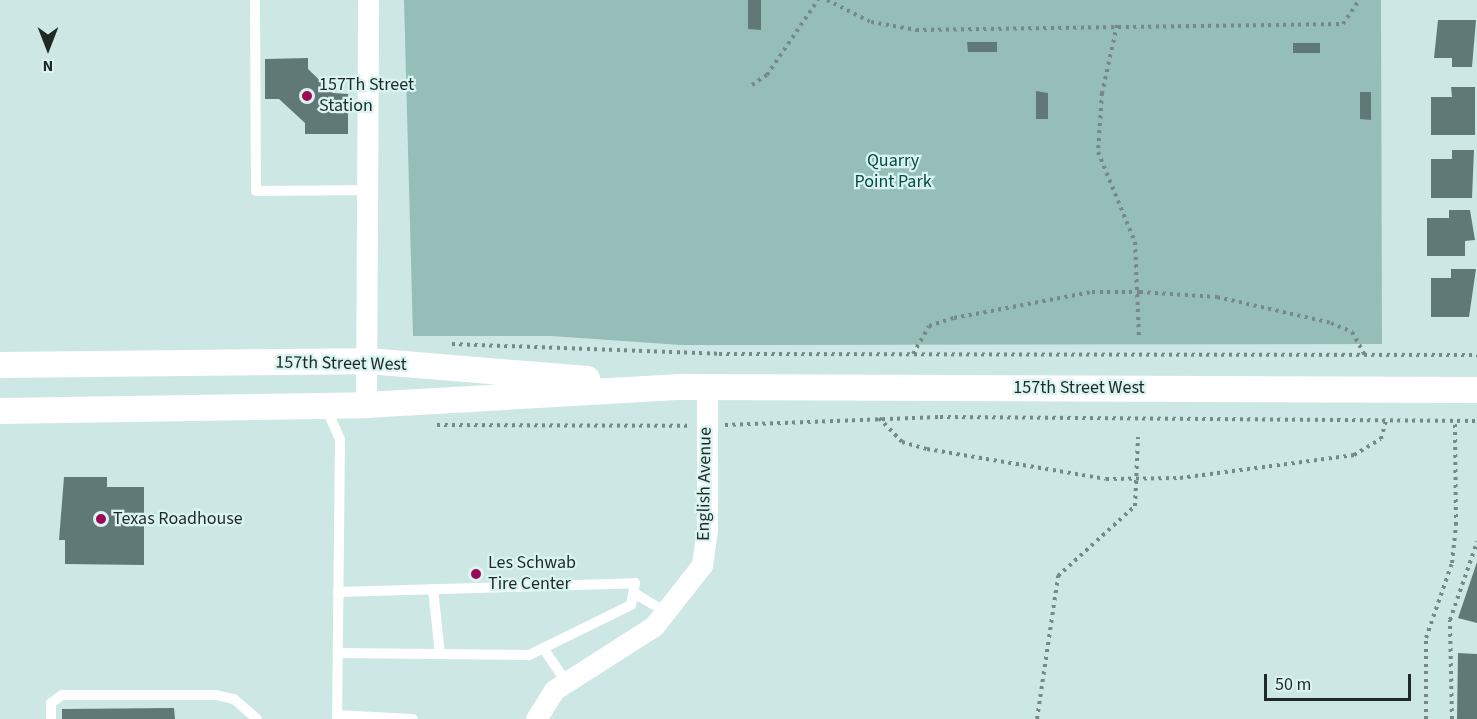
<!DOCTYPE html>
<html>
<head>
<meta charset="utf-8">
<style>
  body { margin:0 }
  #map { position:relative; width:1477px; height:719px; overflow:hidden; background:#cde8e4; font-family:"Source Sans 3",sans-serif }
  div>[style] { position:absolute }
  .green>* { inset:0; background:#95beb8 }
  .building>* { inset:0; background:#617976 }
  .path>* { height:4px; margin-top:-2px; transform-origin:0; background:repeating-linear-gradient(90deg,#768986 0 3px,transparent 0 7.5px) }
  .service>* { height:10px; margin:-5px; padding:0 5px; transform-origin:5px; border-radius:5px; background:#fff }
  .minor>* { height:21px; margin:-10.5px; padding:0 10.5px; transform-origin:10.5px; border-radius:10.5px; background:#fff }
  .tertiary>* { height:26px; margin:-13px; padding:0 13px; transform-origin:13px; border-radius:13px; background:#fff }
  .dots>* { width:16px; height:16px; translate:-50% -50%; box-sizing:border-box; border:3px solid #daf5f1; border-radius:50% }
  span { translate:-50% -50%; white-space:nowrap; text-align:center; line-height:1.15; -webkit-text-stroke:4.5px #daf5f1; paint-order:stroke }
  .poi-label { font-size:18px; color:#1f2a28 }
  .left { translate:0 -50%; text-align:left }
  .park-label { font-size:18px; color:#044943 }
  .street-label { font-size:18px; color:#1f2a28 }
  .north { position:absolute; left:18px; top:18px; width:60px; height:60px; -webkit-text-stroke:4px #daf5f1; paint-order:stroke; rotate:180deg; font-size:16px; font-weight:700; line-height:24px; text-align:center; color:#1f2a28 }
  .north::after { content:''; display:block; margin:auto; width:21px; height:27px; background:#1f2a28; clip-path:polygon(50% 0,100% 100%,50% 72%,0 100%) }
  .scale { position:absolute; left:1264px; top:674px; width:147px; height:27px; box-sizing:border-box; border:3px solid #1f2a28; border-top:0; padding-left:8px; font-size:18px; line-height:21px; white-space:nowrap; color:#1f2a28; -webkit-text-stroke:4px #daf5f1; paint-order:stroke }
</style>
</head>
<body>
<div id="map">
  <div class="green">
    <div style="clip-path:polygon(404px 0,1381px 0,1382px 344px,681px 345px,551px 336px,413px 336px)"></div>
  </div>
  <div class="building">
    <div style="clip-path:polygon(748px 0,761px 0,761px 30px,748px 29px)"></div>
    <div style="clip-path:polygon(1438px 20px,1476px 20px,1472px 67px,1452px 67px,1452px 58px,1434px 58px)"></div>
    <div style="clip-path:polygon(967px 42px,997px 42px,997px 52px,968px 52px)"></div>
    <div style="clip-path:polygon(1293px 43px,1320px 43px,1320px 53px,1293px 53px)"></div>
    <div style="clip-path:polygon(308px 58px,308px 69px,333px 93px,348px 94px,348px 134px,305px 134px,305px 123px,279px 99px,265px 99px,265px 59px)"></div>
    <div style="clip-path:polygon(1451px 87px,1475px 87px,1475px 135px,1431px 135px,1431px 97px,1452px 97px)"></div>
    <div style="clip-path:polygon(1036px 91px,1048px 93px,1048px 119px,1036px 119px)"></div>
    <div style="clip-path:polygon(1360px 92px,1371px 92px,1371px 120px,1360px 119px)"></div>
    <div style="clip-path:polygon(1452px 150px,1474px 150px,1472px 198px,1431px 198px,1431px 159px,1452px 159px)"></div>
    <div style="clip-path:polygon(1449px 210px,1470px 210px,1475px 240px,1465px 241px,1465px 256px,1427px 256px,1427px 218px,1449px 218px)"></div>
    <div style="clip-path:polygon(1451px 269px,1476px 269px,1469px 317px,1431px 317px,1431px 278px,1451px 278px)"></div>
    <div style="clip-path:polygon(64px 477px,107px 477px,107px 487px,144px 487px,144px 565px,65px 564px,65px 540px,59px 540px)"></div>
    <div style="clip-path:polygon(1477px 562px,1477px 623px,1458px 618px)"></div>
    <div style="clip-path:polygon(1458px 653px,1477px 654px,1477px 719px,1457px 719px)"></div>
    <div style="clip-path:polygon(174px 708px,175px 719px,62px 719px,62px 709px)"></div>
  </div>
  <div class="path">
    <div style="left:827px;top:0;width:49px;rotate:26.6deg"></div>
    <div style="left:871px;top:22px;width:46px;rotate:10.1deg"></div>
    <div style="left:916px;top:30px;width:427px;rotate:-0.8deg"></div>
    <div style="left:1343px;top:24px;width:29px;rotate:-56deg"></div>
    <div style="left:1117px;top:25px;width:70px;rotate:102.4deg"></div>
    <div style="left:1102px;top:93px;width:59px;rotate:93.9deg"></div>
    <div style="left:1098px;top:152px;width:97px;rotate:67.7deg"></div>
    <div style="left:1135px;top:242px;width:95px;rotate:87.6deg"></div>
    <div style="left:752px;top:85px;width:18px;rotate:-34deg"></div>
    <div style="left:767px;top:75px;width:91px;rotate:-55.8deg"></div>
    <div style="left:452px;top:344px;width:267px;rotate:2.1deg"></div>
    <div style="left:719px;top:354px;width:758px;rotate:0.08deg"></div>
    <div style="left:913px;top:354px;width:32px;rotate:-60deg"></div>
    <div style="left:929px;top:326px;width:26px;rotate:-18deg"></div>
    <div style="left:954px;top:318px;width:140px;rotate:-10.7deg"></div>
    <div style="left:1092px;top:292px;width:48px"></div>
    <div style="left:1140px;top:292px;width:77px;rotate:3.7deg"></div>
    <div style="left:1217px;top:297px;width:117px;rotate:12.8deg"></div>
    <div style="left:1331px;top:323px;width:23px;rotate:23deg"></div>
    <div style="left:1352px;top:332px;width:26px;rotate:61deg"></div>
    <div style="left:879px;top:418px;width:33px;rotate:46deg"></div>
    <div style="left:902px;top:442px;width:26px;rotate:16deg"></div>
    <div style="left:927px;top:449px;width:181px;rotate:9.5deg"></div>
    <div style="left:1106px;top:479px;width:74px;rotate:-0.8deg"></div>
    <div style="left:1180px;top:478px;width:176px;rotate:-7.5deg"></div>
    <div style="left:1354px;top:455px;width:31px;rotate:-31deg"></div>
    <div style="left:1381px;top:439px;width:20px;rotate:-75deg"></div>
    <div style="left:437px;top:425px;width:250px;rotate:0.2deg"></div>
    <div style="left:725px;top:425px;width:215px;rotate:-2.1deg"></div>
    <div style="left:940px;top:417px;width:537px;rotate:0.43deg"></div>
    <div style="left:1037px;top:719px;width:145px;rotate:-81.6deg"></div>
    <div style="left:1058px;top:576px;width:104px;rotate:-42.3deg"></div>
    <div style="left:1135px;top:506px;width:69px;rotate:-87.5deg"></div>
    <div style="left:1426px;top:719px;width:81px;rotate:-90deg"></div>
    <div style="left:1426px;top:638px;width:79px;rotate:-70.9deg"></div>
    <div style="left:1452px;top:563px;width:38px;rotate:-84deg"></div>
    <div style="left:1456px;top:525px;width:104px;rotate:-90.6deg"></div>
    <div style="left:1452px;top:719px;width:99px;rotate:-91.2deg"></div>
    <div style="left:1450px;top:620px;width:83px;rotate:-70.9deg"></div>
  </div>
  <div class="service">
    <div style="left:255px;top:0;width:191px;rotate:89.7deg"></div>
    <div style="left:256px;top:191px;width:112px;rotate:-0.5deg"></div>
    <div style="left:326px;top:408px;width:34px;rotate:66deg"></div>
    <div style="left:340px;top:439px;width:280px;rotate:90.6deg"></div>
    <div style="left:433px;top:589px;width:65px;rotate:83.9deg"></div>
    <div style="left:338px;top:592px;width:297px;rotate:-1.7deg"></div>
    <div style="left:635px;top:583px;width:22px;rotate:100deg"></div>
    <div style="left:631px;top:605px;width:114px;rotate:153.9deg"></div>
    <div style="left:529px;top:655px;width:190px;rotate:-179.4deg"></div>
    <div style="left:634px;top:593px;width:37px;rotate:31deg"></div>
    <div style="left:543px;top:648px;width:42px;rotate:55.6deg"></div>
    <div style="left:337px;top:715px;width:76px;rotate:3deg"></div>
    <div style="left:51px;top:719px;width:16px;rotate:-90deg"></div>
    <div style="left:51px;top:703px;width:14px;rotate:-36deg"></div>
    <div style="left:62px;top:695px;width:154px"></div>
    <div style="left:216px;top:695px;width:18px;rotate:13deg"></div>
    <div style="left:234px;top:699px;width:30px;rotate:41deg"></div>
  </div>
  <div class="minor">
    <div style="left:366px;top:405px;width:405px;rotate:-89.7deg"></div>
    <div style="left:536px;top:719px;width:34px;rotate:-58deg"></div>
    <div style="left:554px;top:690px;width:119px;rotate:-32.6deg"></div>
    <div style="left:654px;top:626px;width:78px;rotate:-51.8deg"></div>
    <div style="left:702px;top:565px;width:36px;rotate:-82deg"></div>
    <div style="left:707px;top:529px;width:142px;rotate:-90deg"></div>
  </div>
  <div class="tertiary">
    <div style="left:0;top:365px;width:368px;rotate:-0.6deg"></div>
    <div style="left:368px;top:361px;width:220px;rotate:4.7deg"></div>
    <div style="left:0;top:411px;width:366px;rotate:-0.9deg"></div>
    <div style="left:366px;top:405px;width:315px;rotate:-3.3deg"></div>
    <div style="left:680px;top:387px;width:797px;rotate:0.22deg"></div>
  </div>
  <div class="dots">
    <div style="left:307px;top:96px;background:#9c0855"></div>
    <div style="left:101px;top:519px;background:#9c0855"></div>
    <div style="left:476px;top:574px;background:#9c0855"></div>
  </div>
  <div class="poi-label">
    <span class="left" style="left:319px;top:96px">157Th Street<br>Station</span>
    <span class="left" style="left:113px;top:519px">Texas Roadhouse</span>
    <span class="left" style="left:488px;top:574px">Les Schwab<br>Tire Center</span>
  </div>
  <div class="park-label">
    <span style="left:893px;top:172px">Quarry<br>Point Park</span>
  </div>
  <div class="street-label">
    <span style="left:341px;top:364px;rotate:1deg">157th Street West</span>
    <span style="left:1079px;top:388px">157th Street West</span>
    <span style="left:705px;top:484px;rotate:-89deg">English Avenue</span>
  </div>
  <div class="north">N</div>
  <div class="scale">50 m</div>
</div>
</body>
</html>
